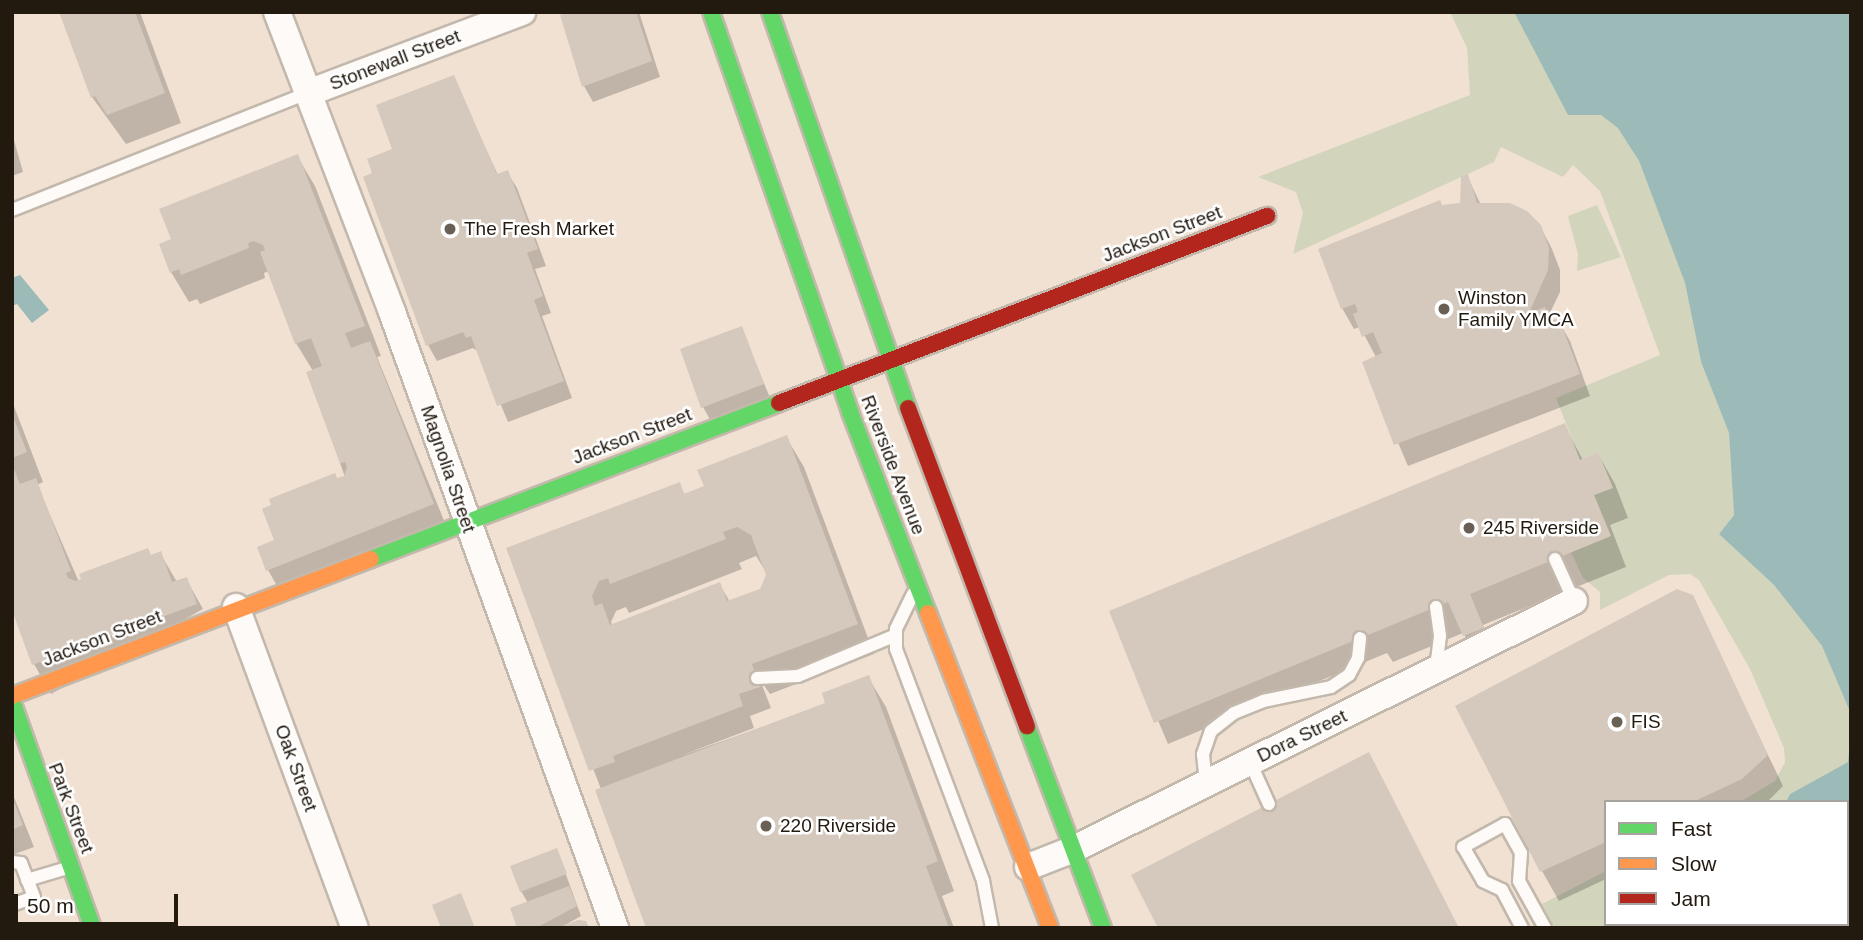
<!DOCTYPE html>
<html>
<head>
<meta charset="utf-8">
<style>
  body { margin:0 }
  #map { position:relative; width:1863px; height:940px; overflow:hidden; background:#f0e1d3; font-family:Helvetica,sans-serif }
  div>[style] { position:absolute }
  .green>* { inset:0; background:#d2d5bc }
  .water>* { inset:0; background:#9bbab8 }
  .shadow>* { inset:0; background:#0003 }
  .building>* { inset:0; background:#d5c8bc }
  .roads { filter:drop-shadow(2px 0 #c3b8ac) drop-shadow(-2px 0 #c3b8ac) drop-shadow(0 2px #c3b8ac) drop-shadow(0 -2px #c3b8ac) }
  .lane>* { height:12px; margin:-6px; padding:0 6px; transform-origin:6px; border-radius:6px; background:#fdfaf8 }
  .street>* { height:26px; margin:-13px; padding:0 13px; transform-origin:13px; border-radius:13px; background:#fdfaf8 }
  .fast>* { height:16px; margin:-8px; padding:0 8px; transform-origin:8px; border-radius:8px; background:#63d668 }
  .slow>* { height:16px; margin:-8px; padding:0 8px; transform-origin:8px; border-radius:8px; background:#ff974d }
  .jam>* { height:16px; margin:-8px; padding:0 8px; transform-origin:8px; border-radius:8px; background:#b3261e }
  .dots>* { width:19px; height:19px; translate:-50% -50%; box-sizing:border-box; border:4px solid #fff; border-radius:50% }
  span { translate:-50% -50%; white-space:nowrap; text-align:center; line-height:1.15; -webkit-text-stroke:5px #fff; paint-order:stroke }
  .street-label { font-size:19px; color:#22190f }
  .poi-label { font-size:19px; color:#22190f }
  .left { translate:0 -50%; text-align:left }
  .frame { position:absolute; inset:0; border:14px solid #22190f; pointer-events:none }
  .legend { position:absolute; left:1604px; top:800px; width:245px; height:126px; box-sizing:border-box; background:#fff; border:2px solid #a7a39f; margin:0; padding:9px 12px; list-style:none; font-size:21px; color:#22190f }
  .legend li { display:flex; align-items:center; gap:14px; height:35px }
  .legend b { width:35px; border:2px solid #a7a39f }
  .scale { position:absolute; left:14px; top:894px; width:164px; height:32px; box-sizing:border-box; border:4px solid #22190f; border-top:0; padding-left:9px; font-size:21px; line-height:24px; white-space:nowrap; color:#22190f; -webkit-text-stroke:5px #fff; paint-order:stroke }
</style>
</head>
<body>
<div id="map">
  <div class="green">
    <div style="clip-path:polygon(1450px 12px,1514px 12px,1568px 114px,1601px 115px,1618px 127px,1639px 161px,1685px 283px,1701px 362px,1729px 433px,1734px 515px,1719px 534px,1774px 585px,1822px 646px,1851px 714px,1848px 762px,1790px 794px,1786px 802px,1740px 802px,1775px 781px,1785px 762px,1784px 748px,1750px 669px,1699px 580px,1690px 574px,1669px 575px,1600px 610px,1600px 592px,1583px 578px,1571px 552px,1610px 536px,1594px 495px,1612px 488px,1598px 452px,1580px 460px,1556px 398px,1660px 355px,1600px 191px,1573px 165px,1563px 177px,1501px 147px,1494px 162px,1293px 254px,1303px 213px,1296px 192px,1258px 177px,1470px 95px,1467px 48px)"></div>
    <div style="clip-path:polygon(1597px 205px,1621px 257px,1577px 271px,1578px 254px,1568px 216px)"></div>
    <div style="clip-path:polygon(1851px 829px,1851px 928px,1555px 928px,1542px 904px,1606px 871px,1606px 924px,1847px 924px)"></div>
  </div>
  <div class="water">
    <div style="clip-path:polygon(1514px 12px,1851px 12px,1851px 714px,1822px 646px,1774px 585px,1719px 534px,1734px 515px,1729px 433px,1701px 362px,1685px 283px,1639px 161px,1618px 128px,1601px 115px,1568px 115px)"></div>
    <div style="clip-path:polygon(20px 275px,49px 310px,32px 323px,17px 304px,12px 306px,12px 278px)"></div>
    <div style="clip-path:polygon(1851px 725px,1851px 829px,1847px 831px,1847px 802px,1786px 802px,1790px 794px,1848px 762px)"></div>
  </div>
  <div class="shadow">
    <div style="clip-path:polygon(66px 12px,140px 12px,181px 123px,126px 144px,92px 97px)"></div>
    <div style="clip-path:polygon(575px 12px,639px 12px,660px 77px,593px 102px,584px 86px)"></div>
    <div style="clip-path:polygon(453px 78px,498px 175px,507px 172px,517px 188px,546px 266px,535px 269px,551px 313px,542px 316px,572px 398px,508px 422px,479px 352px,473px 348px,437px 361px,428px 345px,374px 174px)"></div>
    <div style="clip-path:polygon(12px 133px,23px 172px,12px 176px)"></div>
    <div style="clip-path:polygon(297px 156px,315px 186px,381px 356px,377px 357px,450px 535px,285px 600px,268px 570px,276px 541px,345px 477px,308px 373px,313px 371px,296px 343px,269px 271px,264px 273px,265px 278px,200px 304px,197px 299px,189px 302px,171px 272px,173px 240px)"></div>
    <div style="clip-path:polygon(1467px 176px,1481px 205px,1540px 226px,1552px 249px,1560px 270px,1560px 292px,1548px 317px,1551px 322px,1558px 320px,1570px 341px,1590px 396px,1408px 466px,1364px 363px,1376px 357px,1360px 327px,1354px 329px,1342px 308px,1442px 207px,1461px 204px)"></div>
    <div style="clip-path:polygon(741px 328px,771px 400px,712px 423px,703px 407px)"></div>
    <div style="clip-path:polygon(12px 401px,43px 482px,37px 485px,79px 582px,160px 553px,177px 582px,186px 579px,203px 609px,51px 694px,34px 664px,12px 605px)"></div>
    <div style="clip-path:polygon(1564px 425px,1583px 460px,1598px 454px,1615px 484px,1628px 518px,1610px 525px,1626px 567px,1483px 625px,1489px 639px,1471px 646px,1463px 633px,1393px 662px,1387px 653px,1168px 744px,1112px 612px)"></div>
    <div style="clip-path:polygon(evenodd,786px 437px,804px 467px,874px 654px,770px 694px,760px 680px,771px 708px,750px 716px,754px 728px,680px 756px,828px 704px,868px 677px,886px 707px,954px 891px,942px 896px,954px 928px,648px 928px,601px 789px,508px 549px,679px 484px,685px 495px,706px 487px,786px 437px,756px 556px,768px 575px,761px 590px,730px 602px,720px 585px,613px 626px,611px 622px,616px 611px,626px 607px,629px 613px,742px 569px,739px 563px,756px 556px)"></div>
    <div style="clip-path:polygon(1691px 596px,1783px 786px,1767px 802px,1606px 802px,1606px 879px,1559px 901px,1542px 871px)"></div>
    <div style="clip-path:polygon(12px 792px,34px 847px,12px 855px)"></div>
    <div style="clip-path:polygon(557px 850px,581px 916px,560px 928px,519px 928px,528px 903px,521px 891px)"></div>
    <div style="clip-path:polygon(58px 923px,60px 928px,45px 928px)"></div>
  </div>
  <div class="building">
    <div style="clip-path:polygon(59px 12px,135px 12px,165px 93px,107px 115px,95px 96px,91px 98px)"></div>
    <div style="clip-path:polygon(569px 12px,636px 12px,652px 61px,582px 87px,560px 15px)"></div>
    <div style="clip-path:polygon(454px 75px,497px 174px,508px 170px,538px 249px,527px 253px,543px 296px,534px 300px,564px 381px,497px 406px,471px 336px,466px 338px,463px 332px,426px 346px,363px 177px,372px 173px,367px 159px,392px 149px,376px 105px)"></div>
    <div style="clip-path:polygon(298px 154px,365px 326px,345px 333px,351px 348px,370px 341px,434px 504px,266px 571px,257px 547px,274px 540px,262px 509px,271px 505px,269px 499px,335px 473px,337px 478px,344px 476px,347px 467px,345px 462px,340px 463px,306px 372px,322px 366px,311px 338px,295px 344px,260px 252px,265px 250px,263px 245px,253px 241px,248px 243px,249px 248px,181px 275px,179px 269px,170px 273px,159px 244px,171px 239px,159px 209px)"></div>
    <div style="clip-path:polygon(1468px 174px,1477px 203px,1510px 203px,1527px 211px,1541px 225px,1549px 248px,1548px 270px,1529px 313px,1545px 307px,1550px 321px,1559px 318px,1580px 374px,1394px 445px,1362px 362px,1382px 353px,1373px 332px,1362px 337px,1353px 314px,1358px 312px,1355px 304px,1341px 309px,1318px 249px,1440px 200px,1442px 205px,1460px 203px,1461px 176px)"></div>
    <div style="clip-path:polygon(742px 326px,764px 384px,701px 408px,680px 349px)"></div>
    <div style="clip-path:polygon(12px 414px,27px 452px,12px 458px)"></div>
    <div style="clip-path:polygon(1565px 423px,1580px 460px,1598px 452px,1613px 488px,1594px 495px,1611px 536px,1470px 594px,1484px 628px,1463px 636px,1448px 602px,1154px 723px,1109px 611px)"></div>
    <div style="clip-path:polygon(evenodd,787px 435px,858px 624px,752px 664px,760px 687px,739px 694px,743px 706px,613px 756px,615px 762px,589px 771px,506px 548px,680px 482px,684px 494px,704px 486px,697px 470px,787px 435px,737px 527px,751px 535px,766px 575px,760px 589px,727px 601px,720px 582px,610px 625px,602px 603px,595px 606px,592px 596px,599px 581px,608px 578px,610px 584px,726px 539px,723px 532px,737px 527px)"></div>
    <div style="clip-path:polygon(12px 464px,20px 484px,36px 478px,71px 571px,66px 573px,68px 578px,76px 581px,81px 579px,79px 574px,148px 548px,151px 555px,161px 551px,172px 582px,187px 577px,197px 604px,32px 665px,12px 610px)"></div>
    <div style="clip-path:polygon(1677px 589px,1693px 595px,1768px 755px,1742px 779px,1693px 802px,1606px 802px,1606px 842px,1540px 872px,1455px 706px)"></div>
    <div style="clip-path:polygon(869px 675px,938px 861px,926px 866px,949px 928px,646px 928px,595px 790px,825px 703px,822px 693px)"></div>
    <div style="clip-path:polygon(1369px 752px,1459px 928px,1158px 928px,1131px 875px)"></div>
    <div style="clip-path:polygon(12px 797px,23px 825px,12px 830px)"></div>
    <div style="clip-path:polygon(557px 848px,567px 874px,520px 892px,510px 866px)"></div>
    <div style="clip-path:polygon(569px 886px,577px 906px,536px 928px,517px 928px,510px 908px)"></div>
    <div style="clip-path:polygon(461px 893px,475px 928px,441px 928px,432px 905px)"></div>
    <div style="clip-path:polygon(578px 920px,586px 921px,589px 928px,558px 928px)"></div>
  </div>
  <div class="roads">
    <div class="lane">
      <div style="left:12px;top:210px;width:318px;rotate:-21.6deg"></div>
      <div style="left:1555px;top:559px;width:46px;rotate:65.7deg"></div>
      <div style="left:913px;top:594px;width:39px;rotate:116deg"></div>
      <div style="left:896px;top:629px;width:20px;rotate:90deg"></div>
      <div style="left:896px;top:649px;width:248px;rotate:69.4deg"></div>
      <div style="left:983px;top:881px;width:48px;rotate:79.2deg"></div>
      <div style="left:1436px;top:607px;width:29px;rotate:82deg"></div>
      <div style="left:1440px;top:636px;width:33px;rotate:97deg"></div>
      <div style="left:757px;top:678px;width:41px;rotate:-2.8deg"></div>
      <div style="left:798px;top:676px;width:106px;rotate:-22.7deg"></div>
      <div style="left:1250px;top:762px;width:46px;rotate:65.7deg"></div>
      <div style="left:1206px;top:783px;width:29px;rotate:-96deg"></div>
      <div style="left:1203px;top:754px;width:24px;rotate:-71deg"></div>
      <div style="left:1211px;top:731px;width:29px;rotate:-38deg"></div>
      <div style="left:1234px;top:713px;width:31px;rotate:-22deg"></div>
      <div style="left:1263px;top:701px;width:69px;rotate:-11.6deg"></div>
      <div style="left:1331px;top:687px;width:22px;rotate:-34deg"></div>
      <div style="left:1349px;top:675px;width:19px;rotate:-62deg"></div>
      <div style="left:1358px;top:658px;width:20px;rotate:-84deg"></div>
      <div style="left:12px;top:862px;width:9px;rotate:6deg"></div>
      <div style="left:21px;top:863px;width:36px;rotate:69deg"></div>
      <div style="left:34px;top:897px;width:23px;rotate:160deg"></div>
      <div style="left:27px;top:880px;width:42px;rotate:-16.7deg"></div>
      <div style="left:1522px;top:928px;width:43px;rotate:-117.8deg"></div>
      <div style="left:1502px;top:890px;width:21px;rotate:-155deg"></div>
      <div style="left:1483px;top:881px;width:39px;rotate:-120deg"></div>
      <div style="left:1463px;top:847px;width:48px;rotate:-28.7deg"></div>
      <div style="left:1505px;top:824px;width:33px;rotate:61deg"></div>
      <div style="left:1521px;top:853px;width:28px;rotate:94deg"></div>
      <div style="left:1519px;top:881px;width:54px;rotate:61deg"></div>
      <div style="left:1623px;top:928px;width:5px;rotate:-53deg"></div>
      <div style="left:1716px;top:928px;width:5px;rotate:-53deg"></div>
    </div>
    <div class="street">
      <div style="left:277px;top:12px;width:321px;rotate:69deg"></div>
      <div style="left:392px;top:312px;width:655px;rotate:70.1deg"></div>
      <div style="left:308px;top:93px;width:229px;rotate:-20.7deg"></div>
      <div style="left:236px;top:607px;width:342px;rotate:69.7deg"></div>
      <div style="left:1028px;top:867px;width:49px;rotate:-21.4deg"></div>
      <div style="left:1074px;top:849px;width:558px;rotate:-26.38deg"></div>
    </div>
    <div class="fast">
      <div style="left:711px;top:12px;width:423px;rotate:70.8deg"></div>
      <div style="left:850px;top:412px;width:216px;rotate:68.8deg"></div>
      <div style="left:770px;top:12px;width:419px;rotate:70.8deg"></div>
      <div style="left:371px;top:559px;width:437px;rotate:-20.9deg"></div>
      <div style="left:12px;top:701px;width:241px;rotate:70.4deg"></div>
      <div style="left:1027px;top:727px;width:215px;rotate:69.3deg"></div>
    </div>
    <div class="slow">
      <div style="left:928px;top:613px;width:338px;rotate:68.8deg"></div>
      <div style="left:12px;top:696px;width:384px;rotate:-20.9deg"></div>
    </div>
    <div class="jam">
      <div style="left:779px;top:403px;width:523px;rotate:-20.97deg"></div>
      <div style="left:908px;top:408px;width:340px;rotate:69.5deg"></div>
    </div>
  </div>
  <div class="dots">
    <div style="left:450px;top:229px;background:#6a5f54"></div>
    <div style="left:1444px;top:309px;background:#6a5f54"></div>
    <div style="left:1469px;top:528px;background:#6a5f54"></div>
    <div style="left:1617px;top:722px;background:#6a5f54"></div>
    <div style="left:766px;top:826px;background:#6a5f54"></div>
  </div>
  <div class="street-label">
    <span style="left:395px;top:60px;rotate:-21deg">Stonewall Street</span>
    <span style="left:1162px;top:234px;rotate:-21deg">Jackson Street</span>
    <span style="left:632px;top:436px;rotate:-21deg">Jackson Street</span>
    <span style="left:893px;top:465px;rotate:69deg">Riverside Avenue</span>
    <span style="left:448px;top:469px;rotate:71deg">Magnolia Street</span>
    <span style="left:102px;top:638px;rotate:-21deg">Jackson Street</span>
    <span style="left:1302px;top:736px;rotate:-26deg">Dora Street</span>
    <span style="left:296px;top:768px;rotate:70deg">Oak Street</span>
    <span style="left:71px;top:808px;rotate:69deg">Park Street</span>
  </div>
  <div class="poi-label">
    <span class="left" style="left:464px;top:229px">The Fresh Market</span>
    <span class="left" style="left:1458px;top:309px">Winston<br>Family YMCA</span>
    <span class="left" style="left:1483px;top:528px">245 Riverside</span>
    <span class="left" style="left:1631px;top:722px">FIS</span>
    <span class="left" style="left:780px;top:826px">220 Riverside</span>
  </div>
  <div class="frame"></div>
  <ul class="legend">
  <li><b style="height:9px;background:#63d668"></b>Fast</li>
  <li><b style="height:9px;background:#ff974d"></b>Slow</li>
  <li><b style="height:9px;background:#b3261e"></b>Jam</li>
  </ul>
  <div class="scale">50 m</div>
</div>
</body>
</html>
